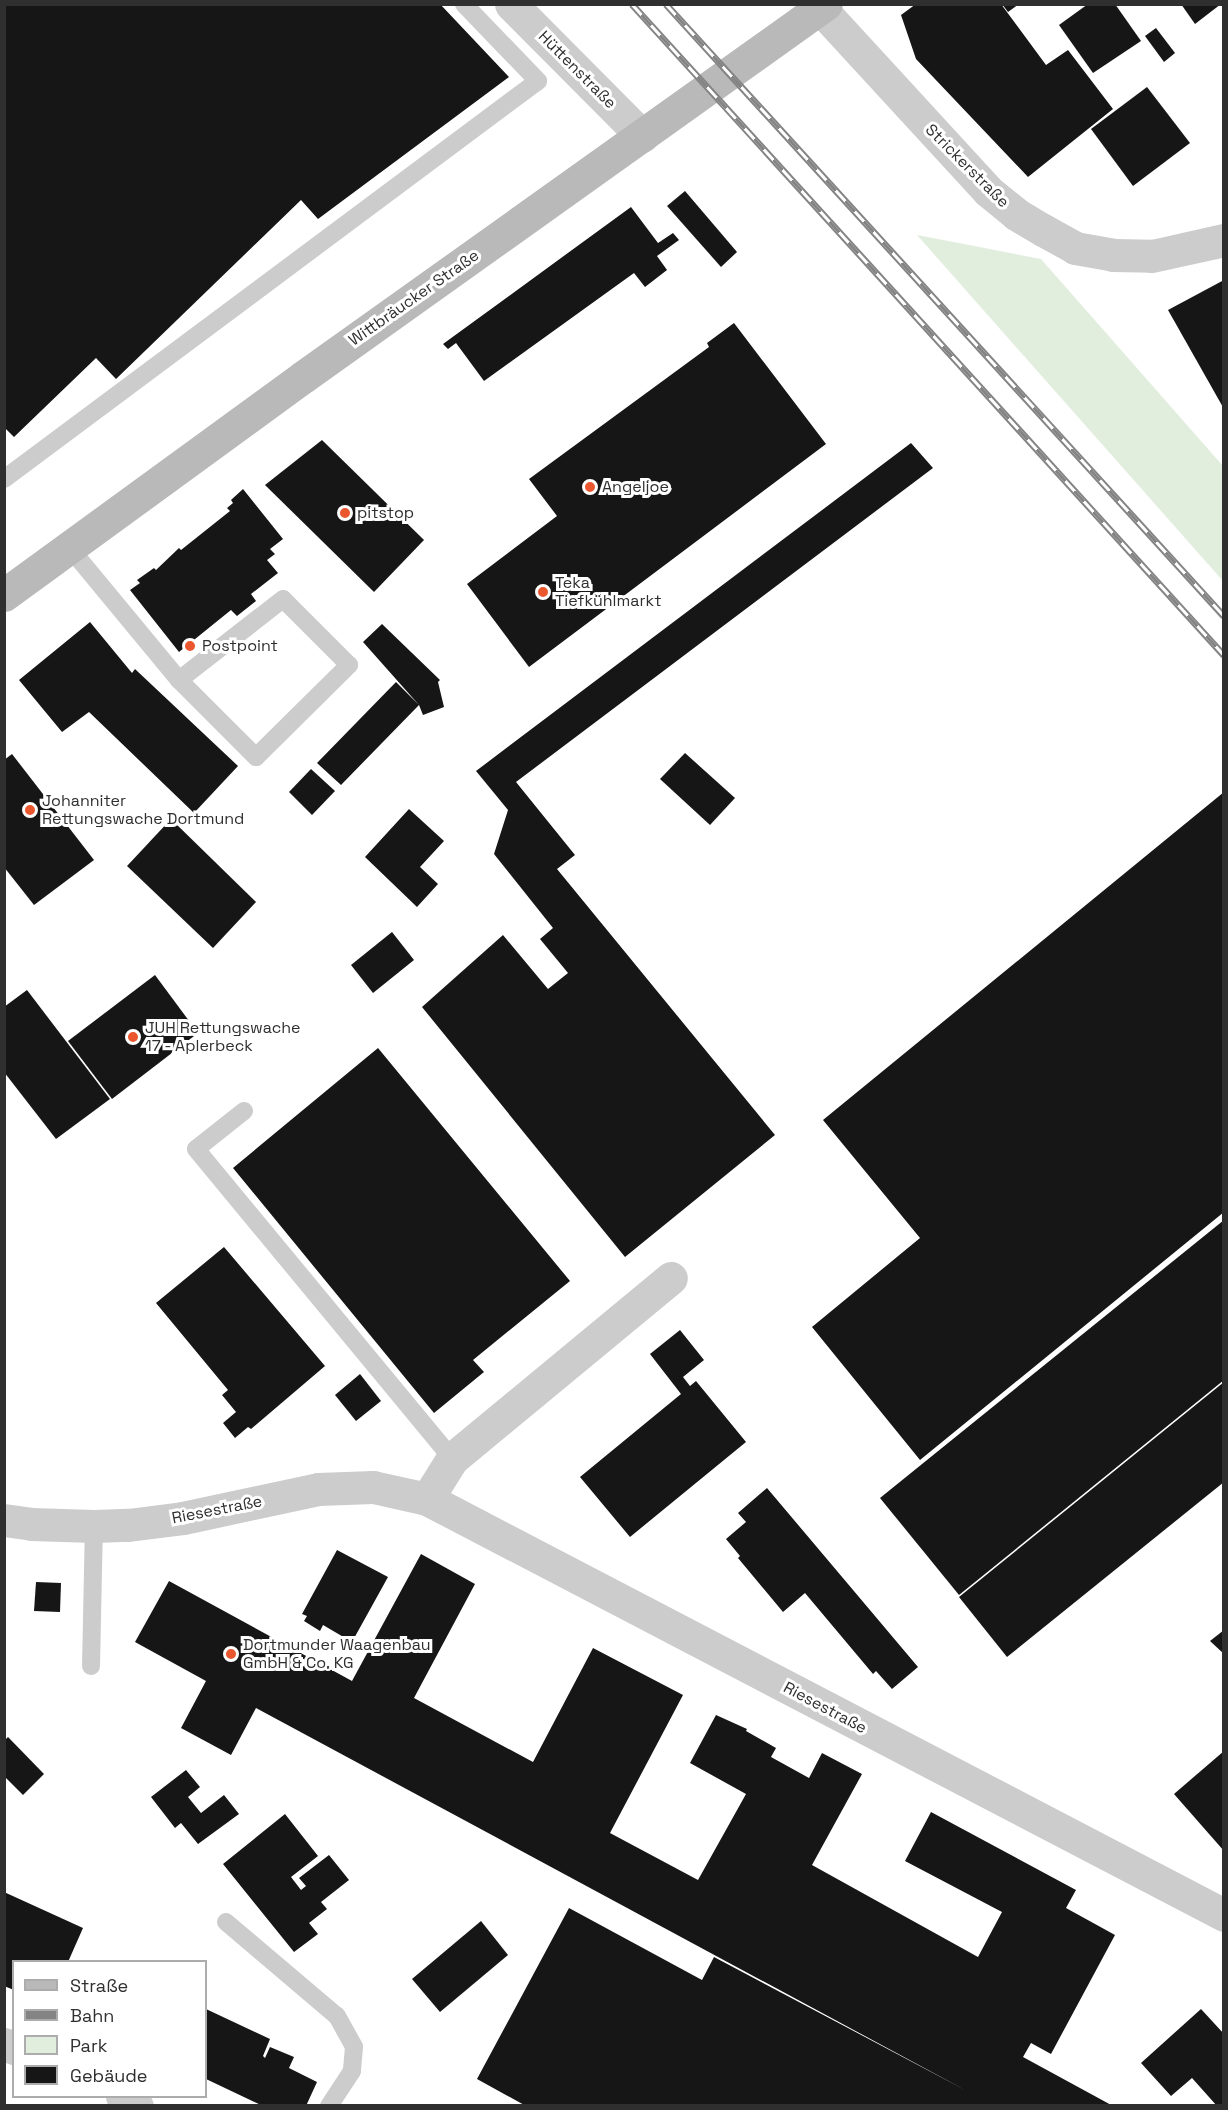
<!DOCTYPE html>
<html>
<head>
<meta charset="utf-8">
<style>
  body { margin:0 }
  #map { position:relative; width:1228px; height:2110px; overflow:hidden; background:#fff; font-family:"Space Grotesk",sans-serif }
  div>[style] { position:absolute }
  .green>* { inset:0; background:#e1eddd }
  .building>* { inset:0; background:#161616 }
  .lane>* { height:18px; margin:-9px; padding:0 9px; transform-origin:9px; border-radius:9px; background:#ccc }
  .street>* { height:33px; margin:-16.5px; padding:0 16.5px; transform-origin:16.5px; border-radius:16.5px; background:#ccc }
  .secondary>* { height:33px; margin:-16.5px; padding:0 16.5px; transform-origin:16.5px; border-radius:16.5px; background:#b9b9b9 }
  .rail>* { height:7px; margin-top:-3.5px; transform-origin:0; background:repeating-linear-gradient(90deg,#fff 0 14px,#848484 0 28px); box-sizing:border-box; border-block:2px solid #848484 }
  .dots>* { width:16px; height:16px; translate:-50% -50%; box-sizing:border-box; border:3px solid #fff; border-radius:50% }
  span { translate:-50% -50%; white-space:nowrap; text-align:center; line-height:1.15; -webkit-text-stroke:6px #fff; paint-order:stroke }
  .street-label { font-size:16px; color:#2f2f2f }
  .poi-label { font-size:16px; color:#2f2f2f }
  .left { translate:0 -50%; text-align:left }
  .frame { position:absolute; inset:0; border:6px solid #2f2f2f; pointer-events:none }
  .legend { position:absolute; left:12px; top:1960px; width:195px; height:138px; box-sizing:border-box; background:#fff; border:2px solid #acacac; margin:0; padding:8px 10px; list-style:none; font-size:18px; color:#2f2f2f }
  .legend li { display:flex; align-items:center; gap:12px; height:30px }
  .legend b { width:30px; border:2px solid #acacac }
</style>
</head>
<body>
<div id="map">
  <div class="green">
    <div style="clip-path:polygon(917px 235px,1041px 259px,1223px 466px,1223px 581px)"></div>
  </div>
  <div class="building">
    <div style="clip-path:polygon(4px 4px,440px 4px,509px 77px,318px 219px,301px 200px,116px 379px,96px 358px,14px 437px,4px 427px)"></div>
    <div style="clip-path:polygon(916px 4px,1001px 4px,1046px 65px,1068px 50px,1113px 109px,1028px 177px,916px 59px,901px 15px)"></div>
    <div style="clip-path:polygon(1002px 4px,1019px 4px,1008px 12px)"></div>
    <div style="clip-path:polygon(1088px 4px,1115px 4px,1141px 41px,1093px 73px,1059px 25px)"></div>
    <div style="clip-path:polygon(1181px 4px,1221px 4px,1195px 24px)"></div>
    <div style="clip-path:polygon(1156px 28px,1175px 53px,1164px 62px,1145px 36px)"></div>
    <div style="clip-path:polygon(1147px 87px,1190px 143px,1133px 186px,1091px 129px)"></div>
    <div style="clip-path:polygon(685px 191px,737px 252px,721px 267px,667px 206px)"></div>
    <div style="clip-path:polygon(631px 207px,658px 243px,673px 233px,679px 240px,657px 256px,667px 270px,645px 287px,634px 273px,484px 381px,456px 343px,448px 349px,443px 344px)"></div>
    <div style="clip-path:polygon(1224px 280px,1224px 409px,1168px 310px)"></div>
    <div style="clip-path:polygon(734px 323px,826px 444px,529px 667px,467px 584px,557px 516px,529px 479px,709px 347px,707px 343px)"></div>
    <div style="clip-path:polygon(322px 440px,424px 540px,374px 592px,265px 485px)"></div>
    <div style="clip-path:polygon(911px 443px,933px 468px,516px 782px,575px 855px,557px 869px,775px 1135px,625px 1257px,422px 1007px,503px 935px,548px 989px,568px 973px,540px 939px,553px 928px,494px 854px,508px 810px,476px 771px)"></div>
    <div style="clip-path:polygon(243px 489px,283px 539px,270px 549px,275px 554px,267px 560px,278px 573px,251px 594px,256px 601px,237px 616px,231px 610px,179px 652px,130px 590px,140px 583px,137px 580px,154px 568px,156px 570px,179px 548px,181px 550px,230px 511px,227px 508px,233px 503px,231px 500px)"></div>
    <div style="clip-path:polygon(90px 622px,132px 673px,135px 669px,238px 766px,194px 813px,89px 712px,62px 732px,19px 680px)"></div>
    <div style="clip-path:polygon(382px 624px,440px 680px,438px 682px,444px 707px,423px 715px,419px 705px,341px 785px,317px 763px,396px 682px,419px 705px,363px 642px)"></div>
    <div style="clip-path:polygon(685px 753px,735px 798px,710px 825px,660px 779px)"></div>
    <div style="clip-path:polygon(12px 754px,94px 860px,34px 905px,4px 867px,4px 760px)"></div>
    <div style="clip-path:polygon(311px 769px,335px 791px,312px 815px,289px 792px)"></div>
    <div style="clip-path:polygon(1224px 792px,1224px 1212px,920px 1460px,812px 1327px,920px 1238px,823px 1120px)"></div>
    <div style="clip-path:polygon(409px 809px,444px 841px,420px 867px,438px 884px,417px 907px,365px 857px)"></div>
    <div style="clip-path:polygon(171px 819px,256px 902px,213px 948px,127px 866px)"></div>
    <div style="clip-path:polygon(392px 932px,414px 960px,373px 993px,351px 965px)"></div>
    <div style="clip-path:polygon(155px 975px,198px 1033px,112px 1099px,68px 1041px)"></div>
    <div style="clip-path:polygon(27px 990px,110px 1099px,56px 1139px,4px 1072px,4px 1007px)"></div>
    <div style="clip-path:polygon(378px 1048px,570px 1281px,473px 1360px,484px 1372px,434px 1413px,233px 1168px)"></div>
    <div style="clip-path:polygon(1224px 1220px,1224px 1380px,959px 1595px,880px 1498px)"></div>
    <div style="clip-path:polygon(224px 1247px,325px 1366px,251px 1429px,248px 1427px,235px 1438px,223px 1423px,236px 1412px,222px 1395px,228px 1390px,156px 1303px)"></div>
    <div style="clip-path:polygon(680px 1330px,704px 1360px,683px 1377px,690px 1386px,696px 1381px,746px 1442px,630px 1537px,580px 1477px,681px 1394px,650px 1354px)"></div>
    <div style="clip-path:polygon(360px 1374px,381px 1401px,356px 1421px,335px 1395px)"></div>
    <div style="clip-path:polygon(1224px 1382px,1224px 1482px,1007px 1657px,959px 1597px)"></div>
    <div style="clip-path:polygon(767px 1488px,918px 1667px,892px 1689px,876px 1671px,873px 1674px,805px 1593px,783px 1612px,738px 1558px,740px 1556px,726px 1539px,746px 1522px,738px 1513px)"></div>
    <div style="clip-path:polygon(337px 1550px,388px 1577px,352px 1642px,323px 1625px,320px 1631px,304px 1621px,307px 1616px,302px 1614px)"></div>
    <div style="clip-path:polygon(421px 1554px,475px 1584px,414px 1698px,533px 1762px,593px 1648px,683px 1695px,610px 1833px,698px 1880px,746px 1794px,690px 1763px,716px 1715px,747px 1729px,746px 1731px,776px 1748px,771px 1757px,809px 1778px,822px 1753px,862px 1774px,812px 1865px,978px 1957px,1002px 1912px,905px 1861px,931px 1812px,1076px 1890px,1066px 1908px,1115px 1935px,1051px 2054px,1031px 2043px,1023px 2057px,1113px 2106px,526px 2106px,477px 2079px,569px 1908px,702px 1980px,714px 1957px,967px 2091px,256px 1708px,231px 1755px,181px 1728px,206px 1681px,135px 1642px,169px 1581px,352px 1681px)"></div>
    <div style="clip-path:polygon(36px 1582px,61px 1583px,60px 1612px,34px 1611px)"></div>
    <div style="clip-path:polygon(1224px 1630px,1224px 1654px,1210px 1641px)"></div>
    <div style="clip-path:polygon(8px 1737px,44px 1774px,23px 1795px,4px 1776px,4px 1741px)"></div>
    <div style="clip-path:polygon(1224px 1751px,1224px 1851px,1174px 1794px)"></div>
    <div style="clip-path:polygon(186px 1770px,200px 1787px,188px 1797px,201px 1813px,224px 1795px,239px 1814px,198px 1844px,181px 1823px,175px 1828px,151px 1797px)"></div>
    <div style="clip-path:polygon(285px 1814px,318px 1856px,291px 1877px,301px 1890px,306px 1886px,299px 1878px,329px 1855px,349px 1880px,321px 1902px,327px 1909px,309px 1923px,318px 1934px,294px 1952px,223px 1864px)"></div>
    <div style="clip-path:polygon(4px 1892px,83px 1928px,68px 1962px,14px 1962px,14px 1990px,4px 1986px)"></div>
    <div style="clip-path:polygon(481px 1921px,508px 1955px,440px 2012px,412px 1979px)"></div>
    <div style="clip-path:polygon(206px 2009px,270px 2039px,263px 2056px,265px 2058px,270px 2047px,294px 2057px,289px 2068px,317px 2082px,306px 2106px,263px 2106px,206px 2079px)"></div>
    <div style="clip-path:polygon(1201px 2009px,1224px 2034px,1224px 2106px,1217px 2106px,1192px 2078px,1171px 2096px,1141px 2063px)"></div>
  </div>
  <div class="lane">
    <div style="left:4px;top:479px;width:666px;rotate:-36.7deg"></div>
    <div style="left:538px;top:81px;width:107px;rotate:-133.9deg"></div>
    <div style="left:69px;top:547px;width:173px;rotate:50.4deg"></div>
    <div style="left:179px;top:680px;width:109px;rotate:45deg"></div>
    <div style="left:256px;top:757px;width:131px;rotate:-44.7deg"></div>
    <div style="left:349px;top:665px;width:93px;rotate:-135deg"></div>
    <div style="left:283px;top:599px;width:132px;rotate:142.1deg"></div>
    <div style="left:244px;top:1111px;width:61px;rotate:141.6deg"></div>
    <div style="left:196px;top:1149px;width:402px;rotate:50.4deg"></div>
    <div style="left:91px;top:1666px;width:140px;rotate:-88.8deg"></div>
    <div style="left:226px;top:1922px;width:145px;rotate:40.3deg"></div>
    <div style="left:337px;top:2016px;width:35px;rotate:61deg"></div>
    <div style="left:354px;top:2047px;width:24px;rotate:95deg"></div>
    <div style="left:352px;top:2071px;width:42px;rotate:123.3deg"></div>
  </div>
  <div class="street">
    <div style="left:511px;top:4px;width:186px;rotate:45.2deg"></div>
    <div style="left:820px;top:8px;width:248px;rotate:47.4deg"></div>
    <div style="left:988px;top:191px;width:36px;rotate:39deg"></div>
    <div style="left:1016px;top:214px;width:31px;rotate:31deg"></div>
    <div style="left:1043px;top:230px;width:37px;rotate:29deg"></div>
    <div style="left:1075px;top:248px;width:39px;rotate:10deg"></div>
    <div style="left:1113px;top:255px;width:39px;rotate:1deg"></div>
    <div style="left:1152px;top:256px;width:74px;rotate:-12.5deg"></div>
    <div style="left:427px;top:1499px;width:47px;rotate:-58deg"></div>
    <div style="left:452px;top:1459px;width:284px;rotate:-39.6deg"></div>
    <div style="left:4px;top:1520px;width:27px;rotate:8deg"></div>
    <div style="left:31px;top:1524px;width:63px;rotate:1.8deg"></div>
    <div style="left:94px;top:1526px;width:34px;rotate:-2deg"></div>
    <div style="left:128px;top:1525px;width:55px;rotate:-7.3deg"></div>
    <div style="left:183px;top:1518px;width:138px;rotate:-12.1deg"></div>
    <div style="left:318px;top:1489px;width:55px;rotate:-2.1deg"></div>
    <div style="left:373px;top:1487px;width:55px;rotate:12.5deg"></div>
    <div style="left:427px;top:1499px;width:899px;rotate:27.56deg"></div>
    <div style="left:4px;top:2044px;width:11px;rotate:22deg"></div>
    <div style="left:122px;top:2096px;width:18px;rotate:34deg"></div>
  </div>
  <div class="secondary">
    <div style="left:4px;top:595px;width:370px;rotate:-36.1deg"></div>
    <div style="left:303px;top:377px;width:642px;rotate:-35.5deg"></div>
  </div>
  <div class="rail">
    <div style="left:632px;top:4px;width:880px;rotate:47.72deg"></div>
    <div style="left:666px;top:4px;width:828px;rotate:47.64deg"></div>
  </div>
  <div class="dots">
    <div style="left:590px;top:487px;background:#ea562e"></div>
    <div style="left:345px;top:513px;background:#ea562e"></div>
    <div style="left:543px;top:592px;background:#ea562e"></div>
    <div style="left:190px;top:646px;background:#ea562e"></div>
    <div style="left:30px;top:810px;background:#ea562e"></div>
    <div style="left:133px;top:1037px;background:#ea562e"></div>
    <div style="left:231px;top:1654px;background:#ea562e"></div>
  </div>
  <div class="street-label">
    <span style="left:577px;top:70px;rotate:45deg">Hüttenstraße</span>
    <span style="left:967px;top:166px;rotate:45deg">Strickerstraße</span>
    <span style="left:414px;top:298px;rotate:-35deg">Wittbräucker Straße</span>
    <span style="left:217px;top:1510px;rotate:-11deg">Riesestraße</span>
    <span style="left:825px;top:1708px;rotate:28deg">Riesestraße</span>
  </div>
  <div class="poi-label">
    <span class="left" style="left:602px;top:487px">Angeljoe</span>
    <span class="left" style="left:357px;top:513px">pitstop</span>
    <span class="left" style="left:555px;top:592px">Teka<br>Tiefkühlmarkt</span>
    <span class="left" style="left:202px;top:646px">Postpoint</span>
    <span class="left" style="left:42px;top:810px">Johanniter<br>Rettungswache Dortmund</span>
    <span class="left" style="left:145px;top:1037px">JUH Rettungswache<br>17 - Aplerbeck</span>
    <span class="left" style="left:243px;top:1654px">Dortmunder Waagenbau<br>GmbH &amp; Co. KG</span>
  </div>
  <div class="frame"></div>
  <ul class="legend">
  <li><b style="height:8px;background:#b9b9b9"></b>Straße</li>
  <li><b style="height:8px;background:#848484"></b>Bahn</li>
  <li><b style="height:16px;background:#e1eddd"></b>Park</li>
  <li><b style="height:16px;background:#161616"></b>Gebäude</li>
  </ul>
</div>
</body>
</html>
